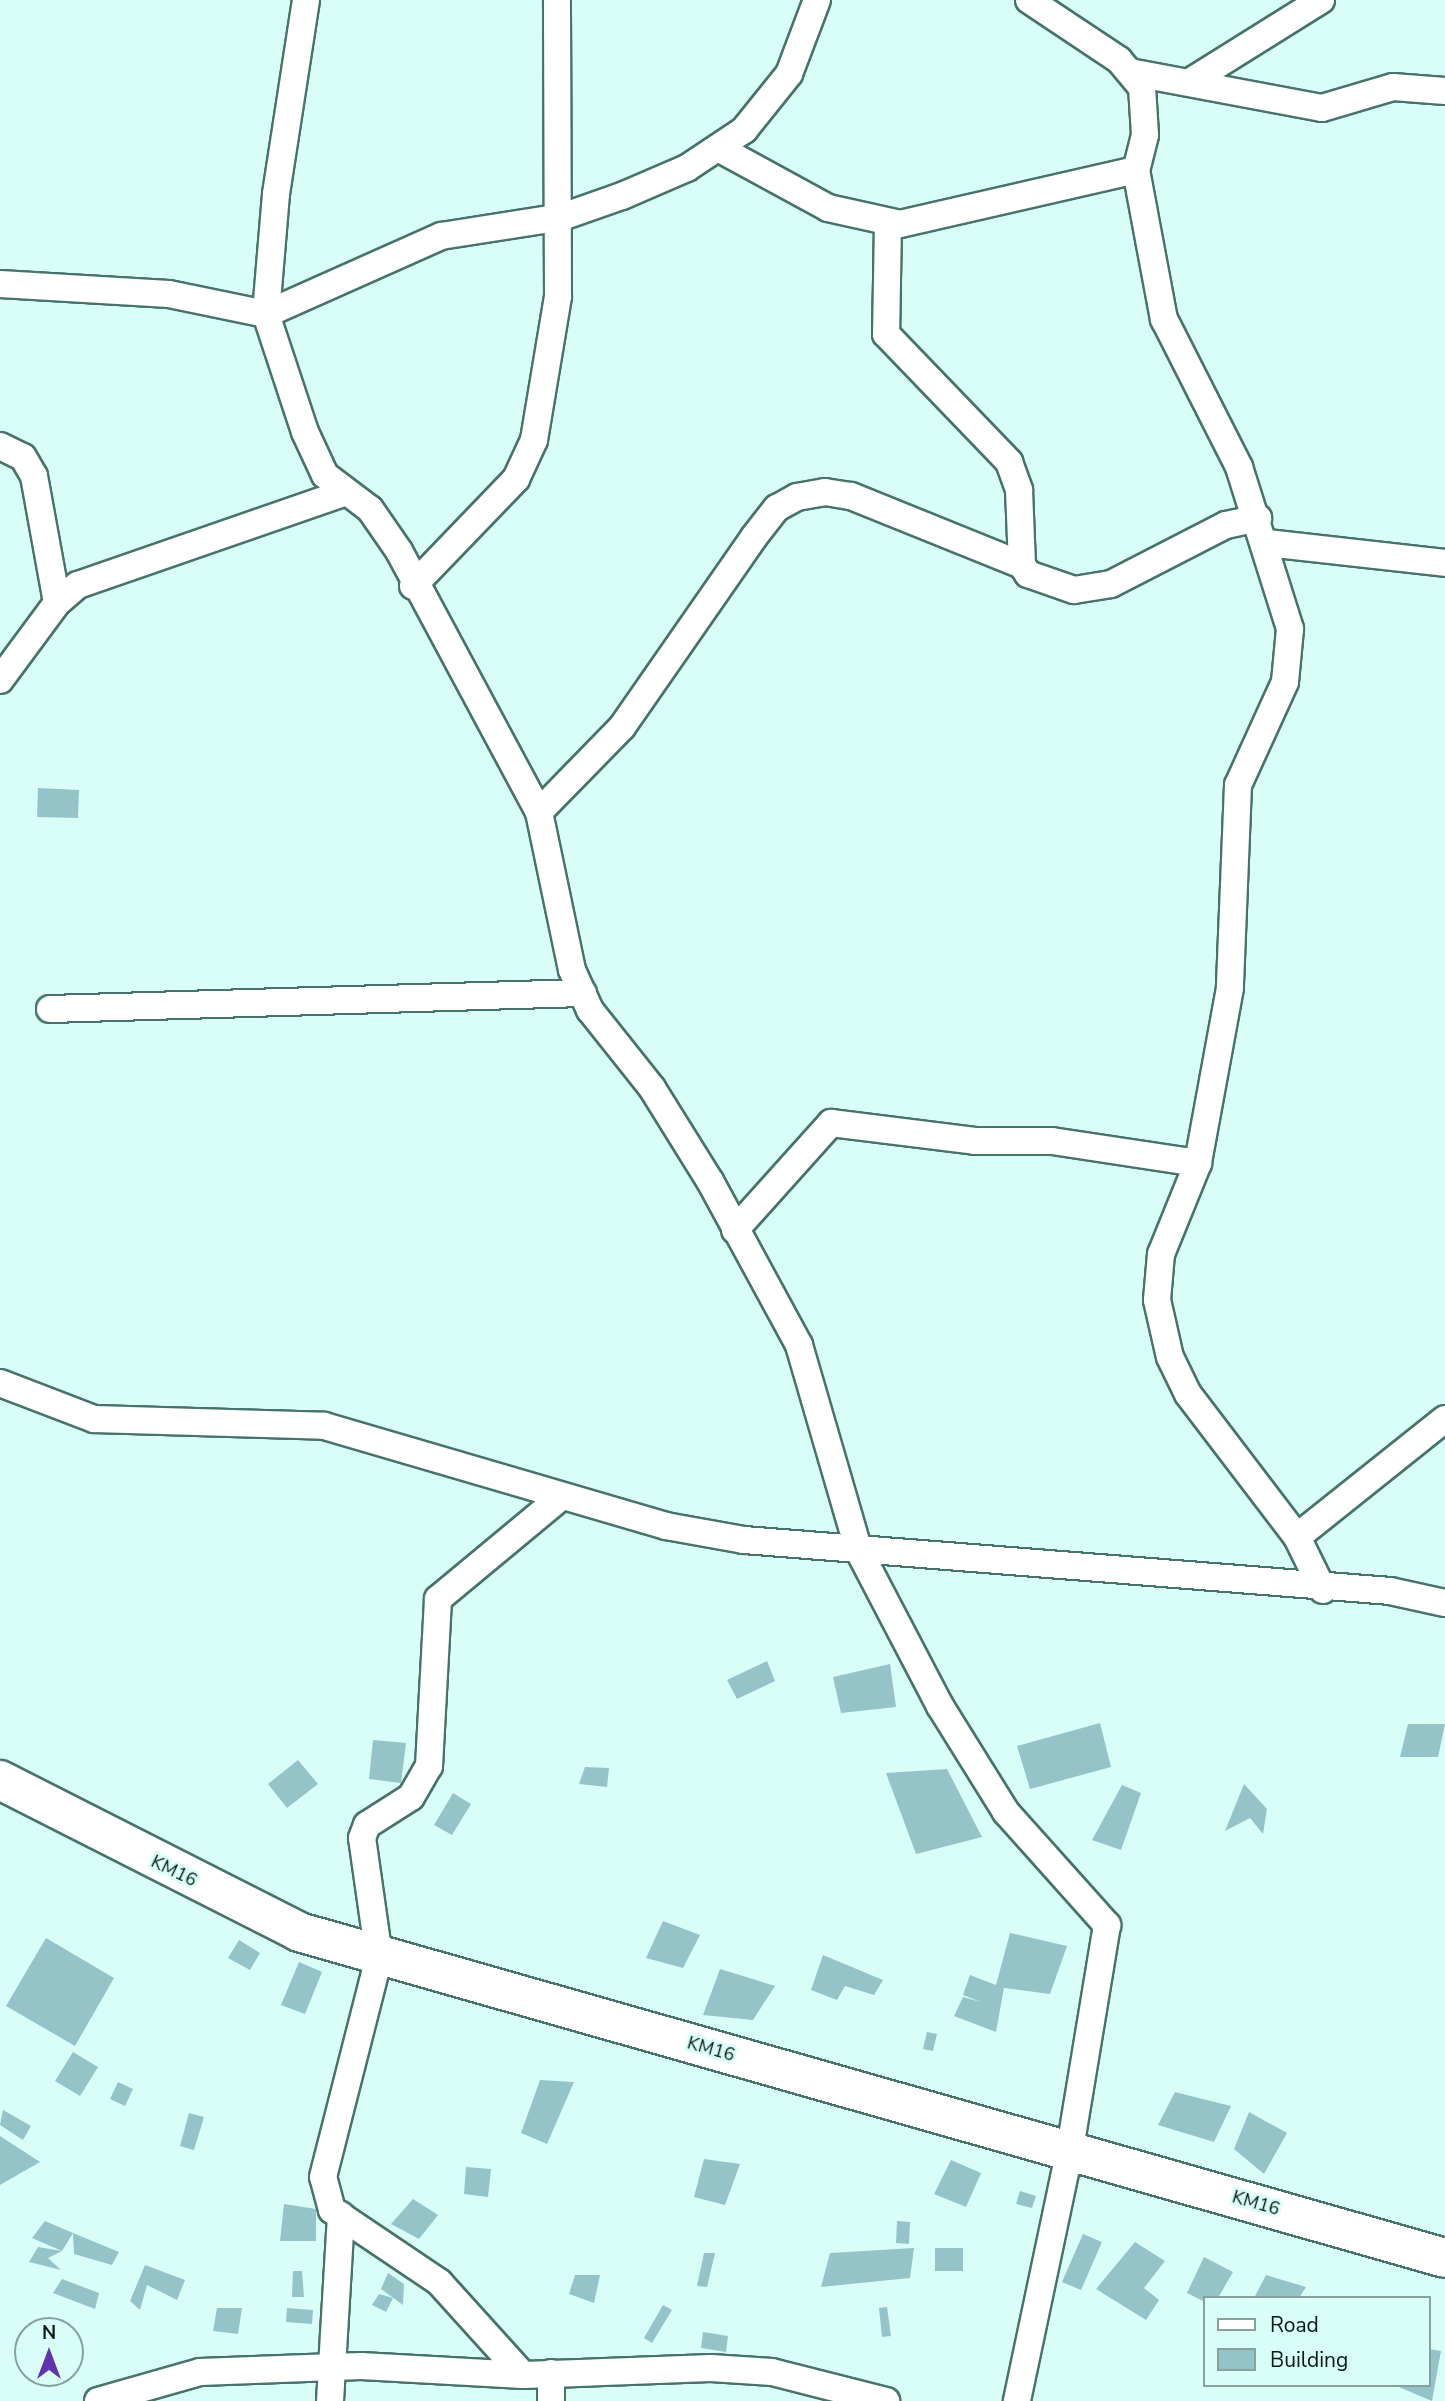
<!DOCTYPE html>
<html>
<head>
<meta charset="utf-8">
<style>
  body { margin:0 }
  #map { position:relative; width:1445px; height:2401px; overflow:hidden; background:#d9fef7; font-family:"Nunito Sans",sans-serif }
  div>[style] { position:absolute }
  .building>* { inset:0; background:#94c3c8 }
  .roads { filter:drop-shadow(2px 0 #47736b) drop-shadow(-2px 0 #47736b) drop-shadow(0 2px #47736b) drop-shadow(0 -2px #47736b) }
  .street>* { height:26px; margin:-13px; padding:0 13px; transform-origin:13px; border-radius:13px; background:#fff }
  .secondary>* { height:38px; margin:-19px; padding:0 19px; transform-origin:19px; border-radius:19px; background:#fff }
  span { translate:-50% -50%; white-space:nowrap; text-align:center; line-height:1.15; -webkit-text-stroke:6px #d9fef7; paint-order:stroke }
  .street-label { font-size:18px; color:#071916 }
  .legend { position:absolute; left:1203px; top:2296px; width:228px; height:91px; box-sizing:border-box; background:#d9fef7; border:2px solid #85a29d; margin:0; padding:9px 12px; list-style:none; font-size:21px; color:#071916 }
  .legend li { display:flex; align-items:center; gap:14px; height:35px }
  .legend b { width:35px; border:2px solid #85a29d }
  .north { position:absolute; left:14px; top:2317px; width:70px; height:70px; box-sizing:border-box; background:#d9fef7; border:2px solid #85a29d; border-radius:50%; rotate:0deg; font-size:19px; font-weight:700; line-height:28px; text-align:center; color:#071916 }
  .north::after { content:''; display:block; margin:auto; width:24px; height:32px; background:#6034ac; clip-path:polygon(50% 0,100% 100%,50% 72%,0 100%) }
</style>
</head>
<body>
<div id="map">
  <div class="building">
    <div style="clip-path:polygon(38px 788px,79px 790px,78px 818px,37px 817px)"></div>
    <div style="clip-path:polygon(767px 1661px,775px 1681px,737px 1699px,727px 1680px)"></div>
    <div style="clip-path:polygon(890px 1664px,896px 1707px,841px 1713px,833px 1677px)"></div>
    <div style="clip-path:polygon(1100px 1723px,1111px 1767px,1030px 1789px,1017px 1746px)"></div>
    <div style="clip-path:polygon(1408px 1724px,1445px 1724px,1438px 1757px,1400px 1757px)"></div>
    <div style="clip-path:polygon(373px 1740px,406px 1743px,401px 1783px,369px 1779px)"></div>
    <div style="clip-path:polygon(298px 1760px,318px 1784px,287px 1808px,268px 1784px)"></div>
    <div style="clip-path:polygon(585px 1767px,609px 1768px,607px 1787px,579px 1784px)"></div>
    <div style="clip-path:polygon(947px 1769px,982px 1837px,916px 1854px,886px 1773px)"></div>
    <div style="clip-path:polygon(1244px 1784px,1267px 1809px,1263px 1834px,1250px 1818px,1225px 1831px)"></div>
    <div style="clip-path:polygon(1122px 1785px,1141px 1793px,1121px 1850px,1092px 1840px)"></div>
    <div style="clip-path:polygon(453px 1793px,471px 1804px,452px 1835px,434px 1825px)"></div>
    <div style="clip-path:polygon(663px 1921px,700px 1935px,683px 1968px,646px 1958px)"></div>
    <div style="clip-path:polygon(1010px 1933px,1067px 1946px,1050px 1994px,1004px 1988px,996px 2032px,954px 2016px,963px 1997px,981px 2002px,963px 1995px,970px 1975px,996px 1985px)"></div>
    <div style="clip-path:polygon(46px 1938px,114px 1978px,75px 2046px,6px 2006px)"></div>
    <div style="clip-path:polygon(239px 1940px,260px 1953px,250px 1970px,228px 1958px)"></div>
    <div style="clip-path:polygon(823px 1955px,883px 1980px,874px 1995px,845px 1986px,837px 2000px,811px 1990px)"></div>
    <div style="clip-path:polygon(299px 1962px,322px 1972px,305px 2014px,281px 2005px)"></div>
    <div style="clip-path:polygon(720px 1969px,775px 1986px,753px 2020px,703px 2015px)"></div>
    <div style="clip-path:polygon(927px 2032px,937px 2034px,933px 2051px,923px 2049px)"></div>
    <div style="clip-path:polygon(73px 2052px,98px 2067px,80px 2096px,55px 2081px)"></div>
    <div style="clip-path:polygon(540px 2080px,574px 2082px,547px 2144px,521px 2133px)"></div>
    <div style="clip-path:polygon(118px 2082px,133px 2089px,125px 2106px,110px 2099px)"></div>
    <div style="clip-path:polygon(1175px 2092px,1231px 2106px,1214px 2142px,1158px 2125px)"></div>
    <div style="clip-path:polygon(3px 2110px,31px 2126px,23px 2140px,0 2125px)"></div>
    <div style="clip-path:polygon(1249px 2112px,1287px 2133px,1264px 2174px,1234px 2149px)"></div>
    <div style="clip-path:polygon(189px 2113px,204px 2117px,194px 2150px,180px 2146px)"></div>
    <div style="clip-path:polygon(0 2136px,40px 2162px,0 2185px)"></div>
    <div style="clip-path:polygon(704px 2159px,740px 2164px,725px 2205px,694px 2197px)"></div>
    <div style="clip-path:polygon(951px 2160px,981px 2173px,966px 2207px,934px 2194px)"></div>
    <div style="clip-path:polygon(466px 2167px,491px 2169px,488px 2197px,464px 2194px)"></div>
    <div style="clip-path:polygon(1020px 2191px,1036px 2196px,1032px 2208px,1016px 2204px)"></div>
    <div style="clip-path:polygon(413px 2199px,438px 2215px,419px 2239px,391px 2224px)"></div>
    <div style="clip-path:polygon(284px 2204px,316px 2209px,316px 2241px,280px 2241px)"></div>
    <div style="clip-path:polygon(45px 2221px,73px 2233px,119px 2252px,112px 2265px,74px 2254px,73px 2233px,62px 2251px,32px 2238px)"></div>
    <div style="clip-path:polygon(897px 2221px,910px 2222px,909px 2244px,896px 2243px)"></div>
    <div style="clip-path:polygon(1083px 2234px,1102px 2242px,1081px 2290px,1062px 2282px)"></div>
    <div style="clip-path:polygon(1135px 2242px,1165px 2261px,1144px 2288px,1159px 2300px,1146px 2320px,1096px 2289px)"></div>
    <div style="clip-path:polygon(38px 2247px,62px 2251px,48px 2258px,61px 2270px,29px 2262px)"></div>
    <div style="clip-path:polygon(914px 2248px,910px 2278px,821px 2287px,830px 2253px)"></div>
    <div style="clip-path:polygon(935px 2248px,963px 2248px,963px 2271px,935px 2271px)"></div>
    <div style="clip-path:polygon(704px 2253px,715px 2253px,707px 2287px,697px 2286px)"></div>
    <div style="clip-path:polygon(1204px 2257px,1233px 2272px,1218px 2298px,1205px 2302px,1187px 2293px)"></div>
    <div style="clip-path:polygon(145px 2265px,185px 2280px,177px 2300px,147px 2285px,140px 2310px,130px 2301px)"></div>
    <div style="clip-path:polygon(293px 2271px,302px 2271px,304px 2297px,292px 2297px)"></div>
    <div style="clip-path:polygon(388px 2273px,404px 2284px,403px 2305px,381px 2289px)"></div>
    <div style="clip-path:polygon(575px 2275px,600px 2275px,594px 2303px,569px 2294px)"></div>
    <div style="clip-path:polygon(1266px 2275px,1306px 2287px,1299px 2298px,1254px 2298px)"></div>
    <div style="clip-path:polygon(62px 2279px,99px 2293px,95px 2309px,53px 2293px)"></div>
    <div style="clip-path:polygon(379px 2294px,393px 2298px,386px 2312px,372px 2305px)"></div>
    <div style="clip-path:polygon(663px 2305px,672px 2310px,652px 2343px,644px 2338px)"></div>
    <div style="clip-path:polygon(887px 2307px,891px 2336px,882px 2337px,879px 2308px)"></div>
    <div style="clip-path:polygon(217px 2308px,242px 2308px,238px 2334px,213px 2331px)"></div>
    <div style="clip-path:polygon(287px 2308px,313px 2310px,312px 2324px,286px 2322px)"></div>
    <div style="clip-path:polygon(703px 2332px,728px 2336px,726px 2352px,701px 2348px)"></div>
    <div style="clip-path:polygon(1429px 2349px,1441px 2351px,1432px 2401px,1394px 2385px,1429px 2385px)"></div>
  </div>
  <div class="roads">
    <div class="street">
      <div style="left:306px;top:0;width:196px;rotate:98.8deg"></div>
      <div style="left:276px;top:194px;width:120px;rotate:94.8deg"></div>
      <div style="left:266px;top:314px;width:124px;rotate:71.7deg"></div>
      <div style="left:305px;top:432px;width:47px;rotate:65.1deg"></div>
      <div style="left:325px;top:475px;width:56px;rotate:37.1deg"></div>
      <div style="left:370px;top:509px;width:51px;rotate:55.4deg"></div>
      <div style="left:399px;top:551px;width:296px;rotate:61.8deg"></div>
      <div style="left:539px;top:812px;width:161px;rotate:78.2deg"></div>
      <div style="left:572px;top:970px;width:44px;rotate:65.8deg"></div>
      <div style="left:590px;top:1010px;width:100px;rotate:51.5deg"></div>
      <div style="left:652px;top:1088px;width:110px;rotate:58.1deg"></div>
      <div style="left:710px;top:1181px;width:187px;rotate:61.5deg"></div>
      <div style="left:799px;top:1345px;width:215px;rotate:73.8deg"></div>
      <div style="left:859px;top:1551px;width:175px;rotate:62.4deg"></div>
      <div style="left:940px;top:1706px;width:125px;rotate:58.1deg"></div>
      <div style="left:1006px;top:1812px;width:152px;rotate:48.2deg"></div>
      <div style="left:1107px;top:1925px;width:227px;rotate:99.4deg"></div>
      <div style="left:1070px;top:2149px;width:258px;rotate:101.9deg"></div>
      <div style="left:1029px;top:0;width:108px;rotate:33.7deg"></div>
      <div style="left:1119px;top:60px;width:35px;rotate:50deg"></div>
      <div style="left:1142px;top:87px;width:48px;rotate:86.4deg"></div>
      <div style="left:1145px;top:135px;width:36px;rotate:104deg"></div>
      <div style="left:1136px;top:170px;width:152px;rotate:79.4deg"></div>
      <div style="left:1164px;top:319px;width:166px;rotate:63.1deg"></div>
      <div style="left:1239px;top:467px;width:170px;rotate:72.5deg"></div>
      <div style="left:1290px;top:629px;width:53px;rotate:95.4deg"></div>
      <div style="left:1285px;top:682px;width:113px;rotate:114.5deg"></div>
      <div style="left:1238px;top:785px;width:203px;rotate:92.3deg"></div>
      <div style="left:1230px;top:988px;width:178px;rotate:100.4deg"></div>
      <div style="left:1198px;top:1163px;width:98px;rotate:112.1deg"></div>
      <div style="left:1161px;top:1254px;width:46px;rotate:95deg"></div>
      <div style="left:1157px;top:1300px;width:58px;rotate:77.2deg"></div>
      <div style="left:1170px;top:1357px;width:41px;rotate:64.1deg"></div>
      <div style="left:1188px;top:1394px;width:180px;rotate:52.7deg"></div>
      <div style="left:1297px;top:1537px;width:59px;rotate:63.9deg"></div>
      <div style="left:1135px;top:73px;width:190px;rotate:10.6deg"></div>
      <div style="left:1322px;top:108px;width:74px;rotate:-16.5deg"></div>
      <div style="left:1393px;top:87px;width:52px;rotate:4.4deg"></div>
      <div style="left:1193px;top:80px;width:151px;rotate:-32deg"></div>
      <div style="left:720px;top:149px;width:123px;rotate:28.6deg"></div>
      <div style="left:828px;top:208px;width:74px;rotate:12.5deg"></div>
      <div style="left:900px;top:224px;width:242px;rotate:-12.9deg"></div>
      <div style="left:888px;top:223px;width:111px;rotate:91deg"></div>
      <div style="left:886px;top:334px;width:178px;rotate:46.1deg"></div>
      <div style="left:1009px;top:462px;width:30px;rotate:70deg"></div>
      <div style="left:1019px;top:490px;width:75px;rotate:87.7deg"></div>
      <div style="left:1022px;top:565px;width:11px;rotate:56deg"></div>
      <div style="left:1028px;top:574px;width:49px;rotate:19.2deg"></div>
      <div style="left:1074px;top:590px;width:37px;rotate:-9deg"></div>
      <div style="left:1111px;top:584px;width:129px;rotate:-27.2deg"></div>
      <div style="left:1226px;top:525px;width:33px;rotate:-12deg"></div>
      <div style="left:0;top:284px;width:169px;rotate:3.4deg"></div>
      <div style="left:169px;top:294px;width:99px;rotate:11.7deg"></div>
      <div style="left:266px;top:314px;width:192px;rotate:-24deg"></div>
      <div style="left:441px;top:236px;width:122px;rotate:-8.9deg"></div>
      <div style="left:562px;top:217px;width:64px;rotate:-19.3deg"></div>
      <div style="left:622px;top:196px;width:71px;rotate:-23.3deg"></div>
      <div style="left:687px;top:168px;width:69px;rotate:-33.7deg"></div>
      <div style="left:744px;top:130px;width:72px;rotate:-51.2deg"></div>
      <div style="left:789px;top:74px;width:79px;rotate:-69.3deg"></div>
      <div style="left:0;top:446px;width:25px;rotate:26deg"></div>
      <div style="left:23px;top:457px;width:22px;rotate:60deg"></div>
      <div style="left:34px;top:476px;width:129px;rotate:79.7deg"></div>
      <div style="left:1267px;top:543px;width:179px;rotate:6.4deg"></div>
      <div style="left:413px;top:586px;width:149px;rotate:-46.1deg"></div>
      <div style="left:516px;top:479px;width:43px;rotate:-65.2deg"></div>
      <div style="left:534px;top:440px;width:146px;rotate:-80.5deg"></div>
      <div style="left:558px;top:296px;width:296px;rotate:-90.2deg"></div>
      <div style="left:0;top:680px;width:96px;rotate:-53.5deg"></div>
      <div style="left:57px;top:603px;width:28px;rotate:-41deg"></div>
      <div style="left:78px;top:585px;width:281px;rotate:-19.1deg"></div>
      <div style="left:539px;top:812px;width:119px;rotate:-45.7deg"></div>
      <div style="left:622px;top:727px;width:231px;rotate:-55.2deg"></div>
      <div style="left:754px;top:537px;width:37px;rotate:-52deg"></div>
      <div style="left:777px;top:508px;width:23px;rotate:-29deg"></div>
      <div style="left:797px;top:497px;width:28px;rotate:-10deg"></div>
      <div style="left:825px;top:492px;width:26px;rotate:9deg"></div>
      <div style="left:851px;top:496px;width:184px;rotate:22deg"></div>
      <div style="left:50px;top:1009px;width:533px;rotate:-1.72deg"></div>
      <div style="left:735px;top:1230px;width:144px;rotate:-48.1deg"></div>
      <div style="left:831px;top:1123px;width:145px;rotate:7.1deg"></div>
      <div style="left:975px;top:1141px;width:77px"></div>
      <div style="left:1052px;top:1141px;width:148px;rotate:8.6deg"></div>
      <div style="left:0;top:1383px;width:101px;rotate:21deg"></div>
      <div style="left:94px;top:1419px;width:230px;rotate:1.7deg"></div>
      <div style="left:324px;top:1426px;width:356px;rotate:16.3deg"></div>
      <div style="left:666px;top:1526px;width:79px;rotate:10.2deg"></div>
      <div style="left:744px;top:1540px;width:648px;rotate:4.51deg"></div>
      <div style="left:1390px;top:1591px;width:56px;rotate:12.3deg"></div>
      <div style="left:1297px;top:1537px;width:189px;rotate:-38.6deg"></div>
      <div style="left:551px;top:2373px;width:28px;rotate:90deg"></div>
      <div style="left:523px;top:2375px;width:125px;rotate:-132.1deg"></div>
      <div style="left:439px;top:2282px;width:129px;rotate:-146.1deg"></div>
      <div style="left:332px;top:2210px;width:34px;rotate:-105deg"></div>
      <div style="left:323px;top:2177px;width:227px;rotate:-75.7deg"></div>
      <div style="left:379px;top:1957px;width:120px;rotate:-98.1deg"></div>
      <div style="left:362px;top:1838px;width:14px;rotate:-69deg"></div>
      <div style="left:367px;top:1825px;width:52px;rotate:-32.5deg"></div>
      <div style="left:411px;top:1797px;width:36px;rotate:-60deg"></div>
      <div style="left:429px;top:1766px;width:167px;rotate:-86.9deg"></div>
      <div style="left:438px;top:1599px;width:160px;rotate:-39.7deg"></div>
      <div style="left:98px;top:2401px;width:106px;rotate:-15.9deg"></div>
      <div style="left:200px;top:2372px;width:161px;rotate:-2.1deg"></div>
      <div style="left:361px;top:2366px;width:162px;rotate:3.2deg"></div>
      <div style="left:523px;top:2375px;width:188px;rotate:-2.1deg"></div>
      <div style="left:711px;top:2368px;width:61px;rotate:3.8deg"></div>
      <div style="left:772px;top:2372px;width:118px;rotate:14.3deg"></div>
      <div style="left:330px;top:2401px;width:186px;rotate:-86.6deg"></div>
    </div>
    <div class="secondary">
      <div style="left:0;top:1780px;width:335px;rotate:26.9deg"></div>
      <div style="left:299px;top:1932px;width:1191px;rotate:15.88deg"></div>
    </div>
  </div>
  <div class="street-label">
    <span style="left:174px;top:1871px;rotate:26deg">KM16</span>
    <span style="left:711px;top:2049px;rotate:16deg">KM16</span>
    <span style="left:1256px;top:2203px;rotate:16deg">KM16</span>
  </div>
  <ul class="legend">
  <li><b style="height:9px;background:#fff"></b>Road</li>
  <li><b style="height:19px;background:#94c3c8"></b>Building</li>
  </ul>
  <div class="north">N</div>
</div>
</body>
</html>
